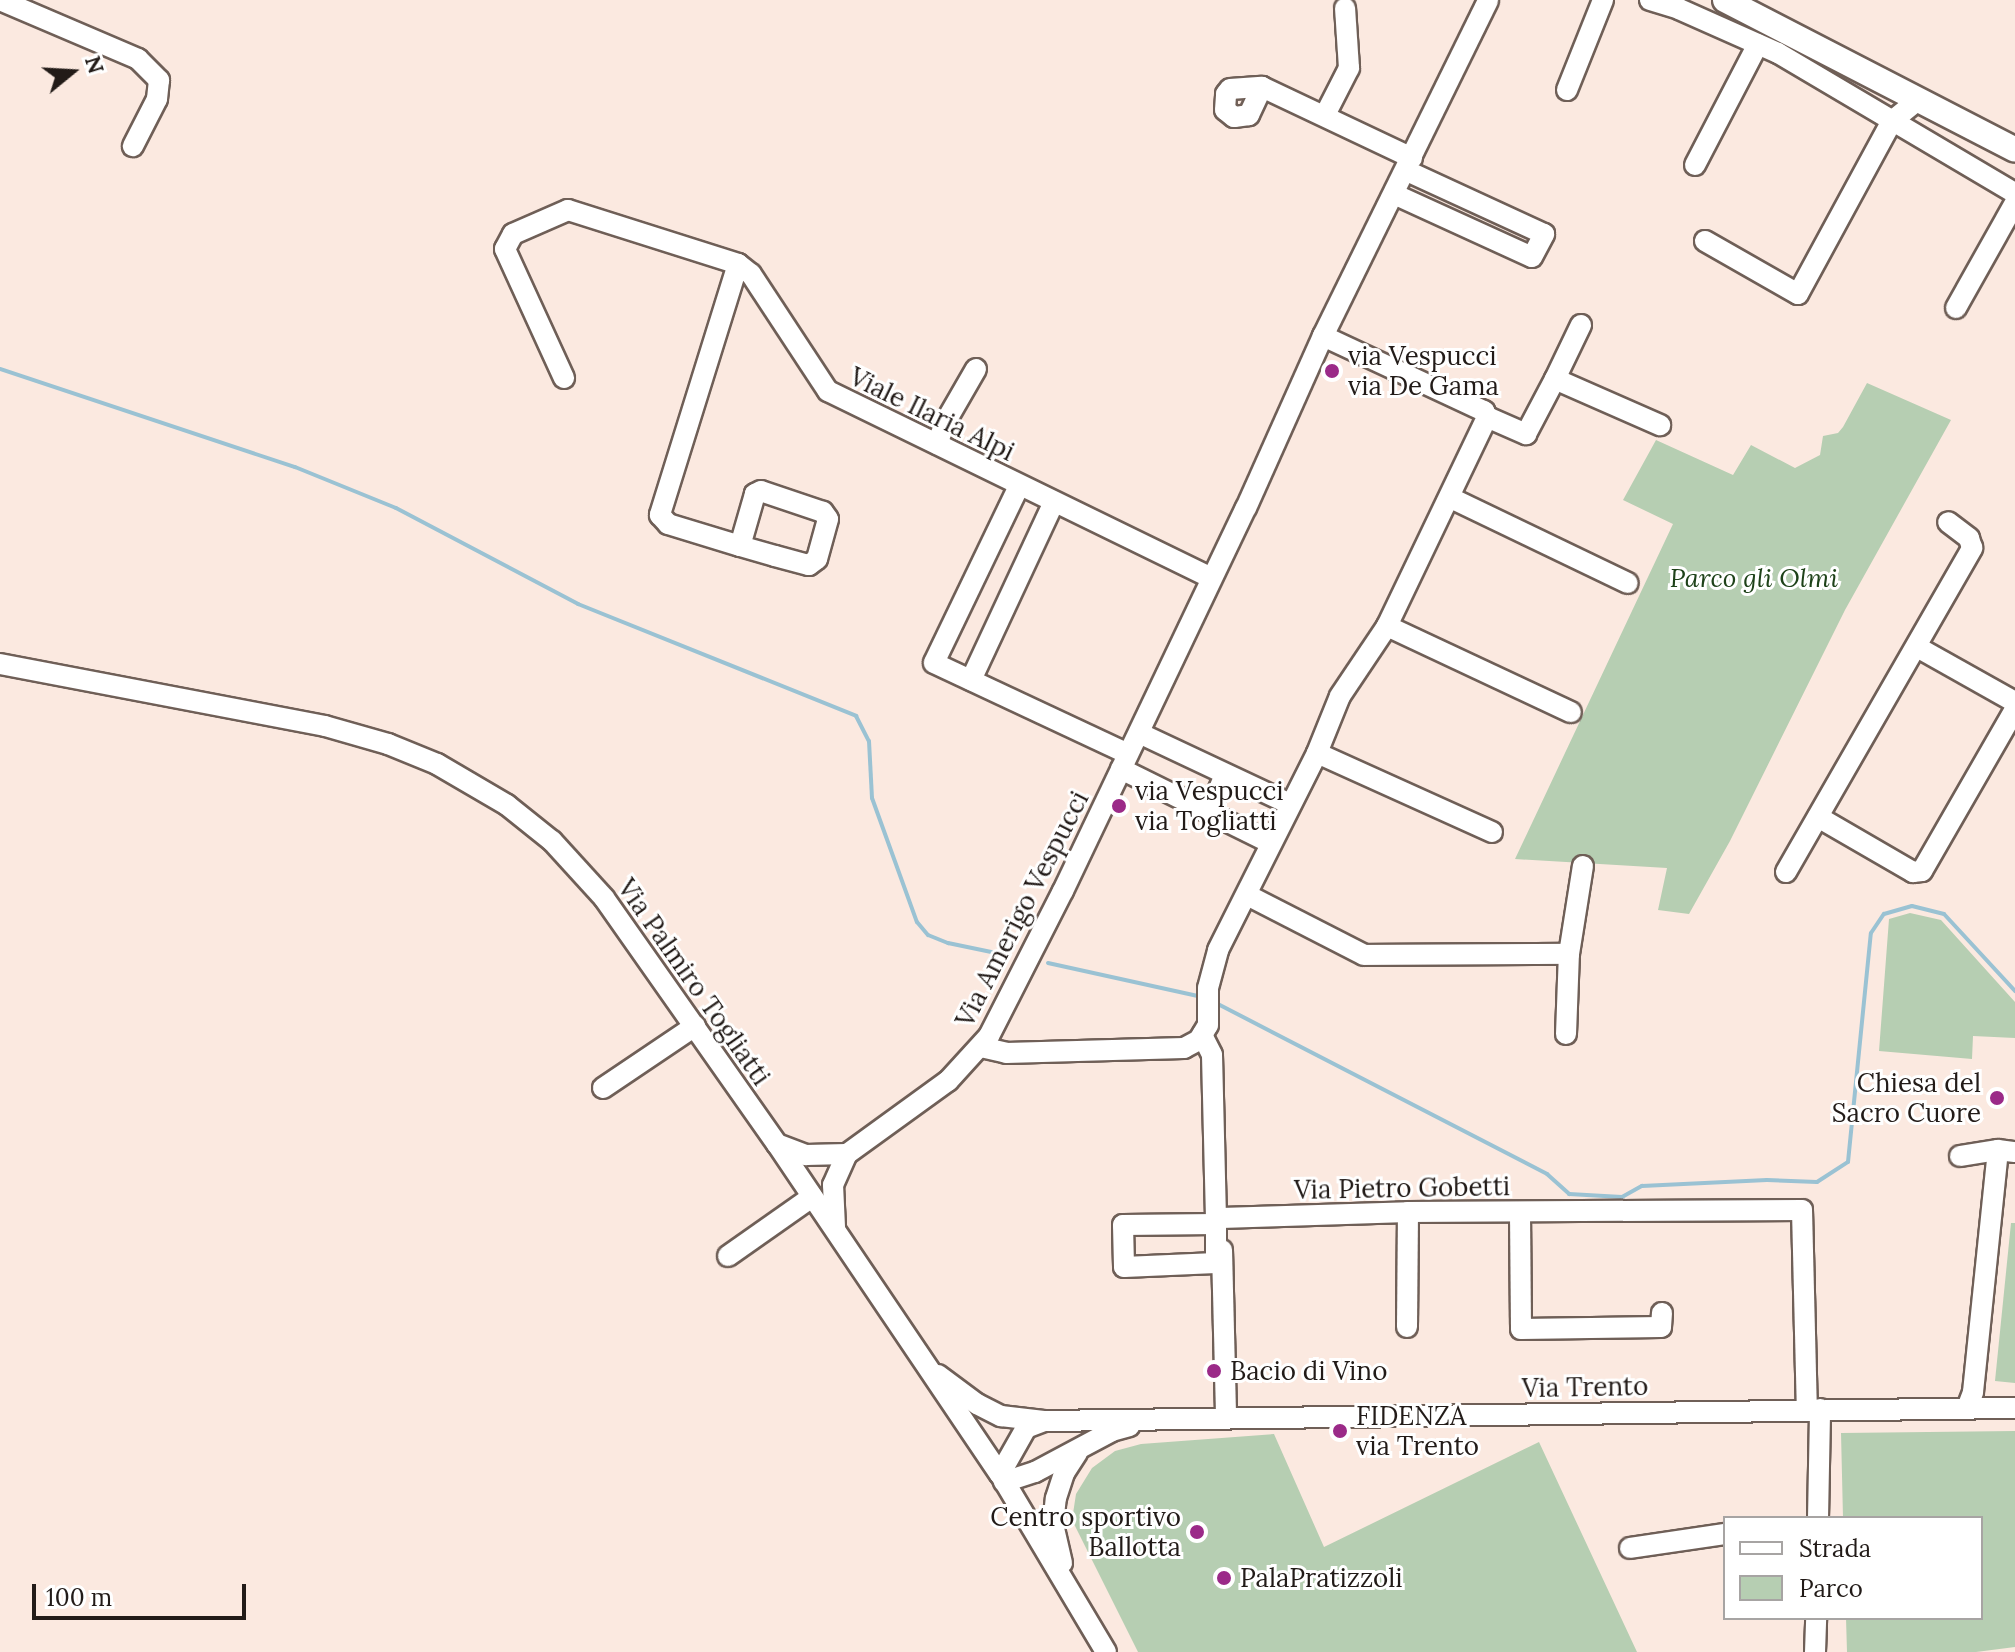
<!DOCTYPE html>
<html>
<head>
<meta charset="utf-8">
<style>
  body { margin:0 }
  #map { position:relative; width:2015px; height:1652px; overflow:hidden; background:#fbe9e0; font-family:Lora,serif }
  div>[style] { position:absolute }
  .green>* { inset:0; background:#b6ceb2 }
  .stream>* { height:4px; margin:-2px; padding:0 2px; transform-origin:2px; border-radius:2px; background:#9ac2d3 }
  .roads { filter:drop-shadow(2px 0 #6f5f57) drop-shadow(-2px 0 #6f5f57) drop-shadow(0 2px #6f5f57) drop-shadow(0 -2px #6f5f57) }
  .minor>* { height:20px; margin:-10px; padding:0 10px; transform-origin:10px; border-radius:10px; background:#fff }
  .major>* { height:24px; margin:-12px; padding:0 12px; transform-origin:12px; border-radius:12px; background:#fff }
  .dots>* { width:22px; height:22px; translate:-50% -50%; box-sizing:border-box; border:4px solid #fff; border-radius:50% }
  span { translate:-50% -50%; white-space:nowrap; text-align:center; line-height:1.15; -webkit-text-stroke:6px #fff; paint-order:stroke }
  .poi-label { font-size:26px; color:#221b18 }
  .left { translate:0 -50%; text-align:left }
  .right { translate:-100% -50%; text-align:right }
  .street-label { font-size:26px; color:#221b18 }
  .park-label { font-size:26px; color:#1e4219; font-style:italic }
  .legend { position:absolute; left:1723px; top:1516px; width:260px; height:104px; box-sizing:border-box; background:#fff; border:2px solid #a7a4a3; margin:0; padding:10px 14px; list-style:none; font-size:24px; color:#221b18 }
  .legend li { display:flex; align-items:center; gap:16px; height:40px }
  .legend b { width:40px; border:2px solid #a7a4a3 }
  .north { position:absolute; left:32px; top:32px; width:80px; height:80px; -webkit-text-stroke:6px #fff; paint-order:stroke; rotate:72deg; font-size:22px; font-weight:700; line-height:32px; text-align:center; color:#221b18 }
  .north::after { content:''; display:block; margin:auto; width:28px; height:36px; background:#221b18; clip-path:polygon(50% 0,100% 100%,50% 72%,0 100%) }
  .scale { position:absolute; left:32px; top:1584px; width:214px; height:36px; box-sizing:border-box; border:4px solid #221b18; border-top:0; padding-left:10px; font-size:24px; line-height:28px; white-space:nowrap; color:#221b18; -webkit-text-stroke:6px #fff; paint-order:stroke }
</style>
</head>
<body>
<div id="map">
  <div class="green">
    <div style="clip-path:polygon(1867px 383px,1951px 420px,1845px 610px,1730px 841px,1689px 914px,1658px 910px,1667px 868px,1515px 859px,1673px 524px,1623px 500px,1656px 440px,1733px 475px,1751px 445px,1795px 468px,1820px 455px,1823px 436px,1838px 433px,1843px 427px)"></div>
    <div style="clip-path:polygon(1910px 913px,1941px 920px,2015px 1002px,2015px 1038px,1973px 1036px,1972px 1059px,1879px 1051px,1889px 919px)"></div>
    <div style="clip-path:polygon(2011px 1223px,2015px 1223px,2015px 1383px,1995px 1381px)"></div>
    <div style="clip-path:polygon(2015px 1431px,2015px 1647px,1976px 1652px,1847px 1652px,1846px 1618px,1981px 1618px,1981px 1518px,1843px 1518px,1841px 1433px)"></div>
    <div style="clip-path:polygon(1274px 1434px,1324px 1547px,1539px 1442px,1637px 1652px,1138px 1652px,1072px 1520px,1076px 1494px,1092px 1468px,1115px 1451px,1141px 1444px)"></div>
  </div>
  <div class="stream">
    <div style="left:0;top:369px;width:311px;rotate:18.4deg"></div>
    <div style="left:295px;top:467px;width:109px;rotate:22.1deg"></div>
    <div style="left:396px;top:508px;width:206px;rotate:27.8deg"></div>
    <div style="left:578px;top:604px;width:300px;rotate:21.9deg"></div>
    <div style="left:856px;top:716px;width:28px;rotate:63deg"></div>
    <div style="left:869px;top:741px;width:57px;rotate:87deg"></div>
    <div style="left:872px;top:798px;width:132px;rotate:70.1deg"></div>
    <div style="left:917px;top:922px;width:17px;rotate:50deg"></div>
    <div style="left:928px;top:935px;width:22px;rotate:22deg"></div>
    <div style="left:948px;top:943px;width:54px;rotate:11.7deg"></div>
    <div style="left:1048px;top:963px;width:158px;rotate:12.4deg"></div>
    <div style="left:1214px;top:1002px;width:375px;rotate:27.3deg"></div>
    <div style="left:1547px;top:1174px;width:30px;rotate:42deg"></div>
    <div style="left:1569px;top:1194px;width:53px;rotate:3.2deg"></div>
    <div style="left:1622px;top:1197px;width:23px;rotate:-29deg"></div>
    <div style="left:1642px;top:1186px;width:125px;rotate:-2.7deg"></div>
    <div style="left:1767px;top:1180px;width:50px;rotate:2.3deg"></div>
    <div style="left:1817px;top:1182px;width:37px;rotate:-33deg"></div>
    <div style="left:1848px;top:1162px;width:230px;rotate:-84.3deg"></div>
    <div style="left:1871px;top:933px;width:23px;rotate:-56deg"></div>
    <div style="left:1884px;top:914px;width:29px;rotate:-16deg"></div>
    <div style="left:1912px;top:906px;width:33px;rotate:14deg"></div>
    <div style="left:1944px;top:914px;width:105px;rotate:47.3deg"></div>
  </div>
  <div class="roads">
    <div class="minor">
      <div style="left:0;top:0;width:150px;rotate:23.1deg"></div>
      <div style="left:138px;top:59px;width:30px;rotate:45deg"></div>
      <div style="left:159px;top:80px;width:19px;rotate:96deg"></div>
      <div style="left:157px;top:99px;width:53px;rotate:117.1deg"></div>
      <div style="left:1650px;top:0;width:30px;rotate:17deg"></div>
      <div style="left:1679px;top:9px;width:108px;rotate:24deg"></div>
      <div style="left:1778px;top:53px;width:275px;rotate:30.6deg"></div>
      <div style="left:1262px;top:87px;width:31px;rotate:115deg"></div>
      <div style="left:1249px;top:115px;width:15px;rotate:172deg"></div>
      <div style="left:1234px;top:117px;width:11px;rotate:-142deg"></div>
      <div style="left:1225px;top:110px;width:16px;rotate:-86deg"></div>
      <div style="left:1226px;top:94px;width:6px;rotate:-51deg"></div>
      <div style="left:1230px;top:89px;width:32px;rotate:-4deg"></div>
      <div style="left:1262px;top:87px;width:166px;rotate:25.3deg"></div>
      <div style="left:1567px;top:90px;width:97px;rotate:-68.2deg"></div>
      <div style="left:1325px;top:115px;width:53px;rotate:-62.9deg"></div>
      <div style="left:1349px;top:68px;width:60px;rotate:-93.8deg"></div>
      <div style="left:1695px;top:165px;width:136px;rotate:-62.5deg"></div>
      <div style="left:1396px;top:195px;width:149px;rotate:24.5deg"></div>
      <div style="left:1532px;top:257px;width:26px;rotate:-62deg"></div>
      <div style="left:1544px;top:234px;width:151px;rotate:-155.3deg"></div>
      <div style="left:1705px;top:241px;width:107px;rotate:29.7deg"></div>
      <div style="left:1798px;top:294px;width:197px;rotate:-61.5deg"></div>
      <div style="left:1892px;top:121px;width:35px;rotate:-39deg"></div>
      <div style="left:738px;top:264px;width:263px;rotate:107.3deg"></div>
      <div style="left:660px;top:515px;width:12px;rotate:48deg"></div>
      <div style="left:668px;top:524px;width:75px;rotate:17deg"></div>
      <div style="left:740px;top:546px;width:36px;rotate:16deg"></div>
      <div style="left:775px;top:556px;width:35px;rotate:15deg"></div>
      <div style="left:809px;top:565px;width:10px;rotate:-37deg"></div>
      <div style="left:817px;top:559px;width:41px;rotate:-74.6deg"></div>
      <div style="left:828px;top:519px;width:9px;rotate:-126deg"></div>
      <div style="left:823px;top:512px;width:65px;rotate:-161.3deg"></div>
      <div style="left:761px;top:491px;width:7px;rotate:153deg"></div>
      <div style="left:755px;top:494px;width:54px;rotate:106.1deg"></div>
      <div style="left:1956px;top:308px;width:120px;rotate:-60.7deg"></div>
      <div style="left:1323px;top:336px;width:178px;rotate:25deg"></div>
      <div style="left:1484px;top:411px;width:7px;rotate:63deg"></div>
      <div style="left:1487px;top:417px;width:43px;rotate:23.6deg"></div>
      <div style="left:1526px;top:434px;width:62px;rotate:-62.2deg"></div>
      <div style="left:1555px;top:379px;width:115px;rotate:23.7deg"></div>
      <div style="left:564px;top:378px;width:142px;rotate:-114.6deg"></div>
      <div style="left:505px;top:249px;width:17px;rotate:-62deg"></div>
      <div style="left:513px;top:234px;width:60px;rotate:-23.6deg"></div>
      <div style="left:568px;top:210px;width:178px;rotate:17.6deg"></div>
      <div style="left:738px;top:264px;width:16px;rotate:38deg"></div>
      <div style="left:751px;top:274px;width:140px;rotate:56.7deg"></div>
      <div style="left:828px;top:391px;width:425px;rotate:26deg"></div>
      <div style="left:1555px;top:379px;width:60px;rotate:-64.3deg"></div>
      <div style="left:937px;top:444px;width:25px;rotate:-69deg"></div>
      <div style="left:946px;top:421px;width:60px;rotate:-60deg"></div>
      <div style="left:1019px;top:486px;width:196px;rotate:115.7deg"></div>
      <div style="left:934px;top:663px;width:214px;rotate:25.1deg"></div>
      <div style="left:1451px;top:498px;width:196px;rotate:25.7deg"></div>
      <div style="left:1387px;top:626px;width:203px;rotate:25.1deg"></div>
      <div style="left:1917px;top:647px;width:112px;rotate:29.3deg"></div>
      <div style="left:0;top:664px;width:331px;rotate:10.8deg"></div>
      <div style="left:325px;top:726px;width:66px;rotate:15.9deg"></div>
      <div style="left:388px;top:744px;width:53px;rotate:22.2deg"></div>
      <div style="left:437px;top:764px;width:81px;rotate:30.4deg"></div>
      <div style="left:507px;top:805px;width:58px;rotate:38.7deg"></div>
      <div style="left:552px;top:841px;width:77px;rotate:47.6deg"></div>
      <div style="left:604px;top:898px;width:301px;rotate:54.9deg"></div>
      <div style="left:777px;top:1144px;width:398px;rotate:56deg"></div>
      <div style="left:1000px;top:1474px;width:207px;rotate:59.2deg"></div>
      <div style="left:971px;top:680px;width:196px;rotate:-65deg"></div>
      <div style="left:1139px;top:733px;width:167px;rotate:25.2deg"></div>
      <div style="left:1317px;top:753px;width:192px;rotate:24.3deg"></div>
      <div style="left:1121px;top:769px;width:167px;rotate:26.3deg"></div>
      <div style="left:1209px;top:812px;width:40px;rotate:-66.6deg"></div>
      <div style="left:1818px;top:817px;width:110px;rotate:30.1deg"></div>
      <div style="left:1913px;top:872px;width:9px;rotate:-6deg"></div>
      <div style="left:1922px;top:871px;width:187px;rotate:-60.1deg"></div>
      <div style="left:1786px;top:872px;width:374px;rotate:-60.1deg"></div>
      <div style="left:1972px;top:548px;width:10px;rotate:-107deg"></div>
      <div style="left:1969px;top:538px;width:26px;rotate:-143deg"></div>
      <div style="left:1247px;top:895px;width:131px;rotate:27.1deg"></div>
      <div style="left:1364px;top:955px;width:205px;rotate:-0.3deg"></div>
      <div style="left:1566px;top:1034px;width:80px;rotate:-87.9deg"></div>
      <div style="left:1569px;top:954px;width:89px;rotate:-81deg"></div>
      <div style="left:1202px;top:1035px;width:22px;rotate:63deg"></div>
      <div style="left:1212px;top:1055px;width:163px;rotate:88.6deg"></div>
      <div style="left:1216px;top:1218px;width:5px"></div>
      <div style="left:981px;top:1047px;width:26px;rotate:13deg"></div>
      <div style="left:1006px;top:1053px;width:178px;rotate:-1.6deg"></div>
      <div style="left:1184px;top:1048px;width:17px;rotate:-28deg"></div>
      <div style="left:1199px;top:1040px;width:17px;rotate:-59deg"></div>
      <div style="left:1208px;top:1025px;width:37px;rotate:-90deg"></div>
      <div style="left:1208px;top:988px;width:39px;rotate:-75deg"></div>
      <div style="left:1218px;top:950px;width:220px;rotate:-63.3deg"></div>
      <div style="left:1317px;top:753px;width:61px;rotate:-68deg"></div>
      <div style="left:1340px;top:696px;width:84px;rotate:-56.1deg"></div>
      <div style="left:1387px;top:626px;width:232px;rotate:-64.4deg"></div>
      <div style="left:603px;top:1088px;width:111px;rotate:-34deg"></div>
      <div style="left:777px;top:1144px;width:31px;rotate:21deg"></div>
      <div style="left:806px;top:1155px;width:41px;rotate:-1.4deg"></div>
      <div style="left:847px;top:1154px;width:125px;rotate:-35.9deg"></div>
      <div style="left:948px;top:1081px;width:61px;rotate:-47.7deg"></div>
      <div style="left:989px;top:1036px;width:163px;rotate:-63deg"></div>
      <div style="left:1063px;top:891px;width:424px;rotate:-64.5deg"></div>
      <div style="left:1246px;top:508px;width:188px;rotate:-65.9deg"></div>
      <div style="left:1323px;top:336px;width:374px;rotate:-63.8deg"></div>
      <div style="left:1960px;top:1156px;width:38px;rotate:-9deg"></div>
      <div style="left:1520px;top:1213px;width:116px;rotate:89.5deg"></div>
      <div style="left:1521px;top:1329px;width:140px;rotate:-0.8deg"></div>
      <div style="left:1661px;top:1327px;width:14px;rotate:-86deg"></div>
      <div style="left:1221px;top:1218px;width:187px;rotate:-1.8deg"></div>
      <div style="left:1408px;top:1212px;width:394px;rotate:-0.3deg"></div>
      <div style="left:1802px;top:1210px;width:199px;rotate:88.6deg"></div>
      <div style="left:1216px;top:1224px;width:93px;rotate:179.4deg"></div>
      <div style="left:1123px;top:1225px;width:42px;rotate:88.6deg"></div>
      <div style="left:1124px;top:1267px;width:92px;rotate:-2.5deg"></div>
      <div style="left:1216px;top:1263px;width:45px;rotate:-90deg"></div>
      <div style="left:835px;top:1227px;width:42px;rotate:-92.7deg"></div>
      <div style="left:833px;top:1185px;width:34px;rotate:-66deg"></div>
      <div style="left:1222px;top:1250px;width:159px;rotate:88.6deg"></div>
      <div style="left:728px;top:1256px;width:103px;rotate:-35.1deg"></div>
      <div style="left:1407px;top:1327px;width:115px;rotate:-89.5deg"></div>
      <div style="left:938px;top:1375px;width:49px;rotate:36.6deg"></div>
      <div style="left:977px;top:1404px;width:27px;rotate:27deg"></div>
      <div style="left:1001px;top:1416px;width:43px;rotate:6.6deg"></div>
      <div style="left:1044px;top:1421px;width:971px;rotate:-0.77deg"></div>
      <div style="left:1967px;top:1408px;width:17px;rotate:-69deg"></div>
      <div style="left:1973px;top:1392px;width:243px;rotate:-84.1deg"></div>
      <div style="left:1998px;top:1150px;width:17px;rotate:7deg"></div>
      <div style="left:1000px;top:1474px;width:53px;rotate:-60.5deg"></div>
      <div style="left:1026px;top:1428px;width:19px;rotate:-21deg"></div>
      <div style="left:1004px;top:1482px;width:33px;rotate:-18deg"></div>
      <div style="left:1035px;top:1472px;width:87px;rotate:-28deg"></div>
      <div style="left:1112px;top:1431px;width:18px;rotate:-16deg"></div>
      <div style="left:1818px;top:1518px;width:109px;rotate:-88.9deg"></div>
      <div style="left:1630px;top:1548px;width:96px;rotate:-8.4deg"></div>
      <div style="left:1062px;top:1563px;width:39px;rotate:-103deg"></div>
      <div style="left:1053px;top:1525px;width:27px;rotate:-84deg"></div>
      <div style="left:1056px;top:1498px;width:26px;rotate:-72deg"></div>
      <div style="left:1064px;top:1473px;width:24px;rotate:-57deg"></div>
      <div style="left:1815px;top:1652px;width:34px;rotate:-88deg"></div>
    </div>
    <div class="major">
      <div style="left:1725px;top:0;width:326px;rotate:27.3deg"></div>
    </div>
  </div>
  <div class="dots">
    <div style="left:1332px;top:371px;background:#9b2a88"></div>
    <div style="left:1119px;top:806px;background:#9b2a88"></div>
    <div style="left:1997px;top:1098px;background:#9b2a88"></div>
    <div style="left:1214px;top:1371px;background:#9b2a88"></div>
    <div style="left:1340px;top:1431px;background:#9b2a88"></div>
    <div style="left:1197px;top:1532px;background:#9b2a88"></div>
    <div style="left:1224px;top:1578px;background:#9b2a88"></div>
  </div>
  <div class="poi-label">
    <span class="left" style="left:1348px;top:371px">via Vespucci<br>via De Gama</span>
    <span class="left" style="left:1135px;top:806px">via Vespucci<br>via Togliatti</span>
    <span class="right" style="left:1981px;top:1098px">Chiesa del<br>Sacro Cuore</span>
    <span class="left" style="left:1230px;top:1371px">Bacio di Vino</span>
    <span class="left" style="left:1356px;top:1431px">FIDENZA<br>via Trento</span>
    <span class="right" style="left:1181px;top:1532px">Centro sportivo<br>Ballotta</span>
    <span class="left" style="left:1240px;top:1578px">PalaPratizzoli</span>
  </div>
  <div class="street-label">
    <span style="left:932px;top:414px;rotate:26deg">Viale Ilaria Alpi</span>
    <span style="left:1022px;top:909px;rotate:-63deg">Via Amerigo Vespucci</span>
    <span style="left:694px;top:982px;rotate:55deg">Via Palmiro Togliatti</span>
    <span style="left:1402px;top:1188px;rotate:-1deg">Via Pietro Gobetti</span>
    <span style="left:1585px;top:1387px;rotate:-1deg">Via Trento</span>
  </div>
  <div class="park-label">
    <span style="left:1754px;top:578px">Parco gli Olmi</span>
  </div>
  <ul class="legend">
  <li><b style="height:10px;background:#fff"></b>Strada</li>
  <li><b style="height:22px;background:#b6ceb2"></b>Parco</li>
  </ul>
  <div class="north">N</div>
  <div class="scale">100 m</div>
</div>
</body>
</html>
